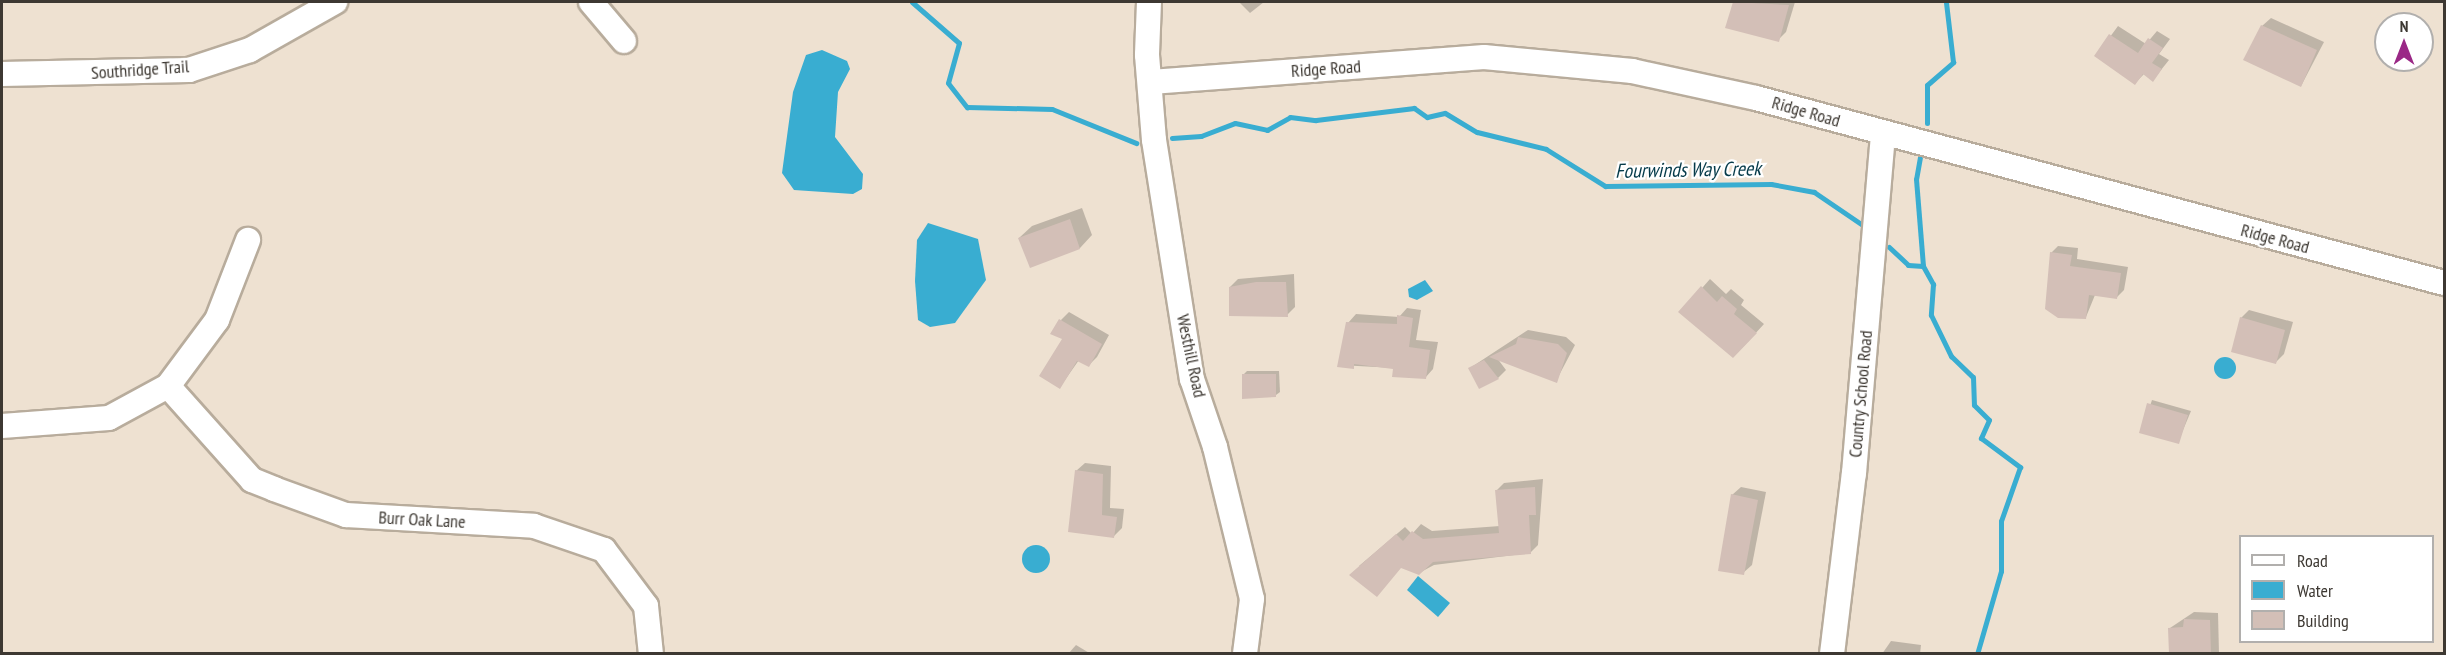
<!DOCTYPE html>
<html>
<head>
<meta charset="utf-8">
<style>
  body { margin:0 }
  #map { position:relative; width:2446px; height:655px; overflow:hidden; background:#eee1d1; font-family:"PT Sans Narrow",sans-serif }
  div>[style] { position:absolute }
  .water>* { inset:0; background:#39add1 }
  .round { border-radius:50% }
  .shadow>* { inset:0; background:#0003 }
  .stream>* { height:5px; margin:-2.5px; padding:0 2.5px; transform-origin:2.5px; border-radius:2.5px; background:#39add1 }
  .building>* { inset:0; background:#d3bfb7 }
  .roads { filter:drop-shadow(2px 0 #b8ac9c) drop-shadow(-2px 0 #b8ac9c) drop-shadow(0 2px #b8ac9c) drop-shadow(0 -2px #b8ac9c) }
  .minor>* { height:24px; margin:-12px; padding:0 12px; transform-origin:12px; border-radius:12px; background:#fff }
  span { translate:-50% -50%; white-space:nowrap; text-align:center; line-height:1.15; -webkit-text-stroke:4.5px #fff; paint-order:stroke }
  .street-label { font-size:18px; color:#3d3832 }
  .water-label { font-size:20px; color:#063b4a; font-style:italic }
  .frame { position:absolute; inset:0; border:3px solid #3d3832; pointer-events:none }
  .legend { position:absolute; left:2239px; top:535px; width:195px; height:108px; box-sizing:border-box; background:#fff; border:2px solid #b1afad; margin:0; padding:8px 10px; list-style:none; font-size:18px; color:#3d3832 }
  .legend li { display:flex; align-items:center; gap:12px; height:30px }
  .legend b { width:30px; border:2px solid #b1afad }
  .north { position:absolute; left:2374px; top:12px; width:60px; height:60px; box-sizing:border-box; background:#fff; border:2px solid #b1afad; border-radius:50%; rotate:0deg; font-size:16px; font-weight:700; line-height:24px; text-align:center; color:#3d3832 }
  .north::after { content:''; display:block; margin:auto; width:21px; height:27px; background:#9a2886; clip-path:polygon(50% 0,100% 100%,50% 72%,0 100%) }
</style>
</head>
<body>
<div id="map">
  <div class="water">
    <div style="clip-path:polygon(822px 50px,847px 61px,850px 69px,838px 92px,835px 137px,863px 174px,862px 189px,853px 194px,794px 190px,782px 173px,793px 92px,806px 55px)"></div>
    <div style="clip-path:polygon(928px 223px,978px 239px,986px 280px,955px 323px,930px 327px,918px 320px,915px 281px,917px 240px)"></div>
    <div style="clip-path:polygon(1425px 280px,1433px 291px,1417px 300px,1409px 297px,1408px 289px)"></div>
    <div class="round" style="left:2214px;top:357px;width:22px;height:22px"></div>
    <div class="round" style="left:1022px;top:545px;width:28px;height:28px"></div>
    <div style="clip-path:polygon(1418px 576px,1450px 603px,1438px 617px,1407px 590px)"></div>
  </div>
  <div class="shadow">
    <div style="clip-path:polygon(1239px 2px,1264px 2px,1250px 13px)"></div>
    <div style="clip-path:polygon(1735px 2px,1795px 2px,1786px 32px,1778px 40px,1727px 27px)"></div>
    <div style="clip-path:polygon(2271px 18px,2324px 42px,2301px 86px,2262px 26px)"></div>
    <div style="clip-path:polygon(2118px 26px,2146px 44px,2157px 31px,2170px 39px,2159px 54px,2169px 60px,2153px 80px,2144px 74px,2135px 83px,2096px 56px)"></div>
    <div style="clip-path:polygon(1082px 208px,1092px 235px,1080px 248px,1031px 266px,1019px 238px,1032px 226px)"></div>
    <div style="clip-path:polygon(2058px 246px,2078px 248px,2077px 259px,2128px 267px,2124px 290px,2117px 297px,2095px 295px,2086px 317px,2051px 253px)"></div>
    <div style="clip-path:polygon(1294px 274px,1295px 307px,1287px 315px,1230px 287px,1238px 279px)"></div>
    <div style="clip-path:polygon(1710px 279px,1726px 294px,1731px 289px,1744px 300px,1741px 305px,1764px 324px,1742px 348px,1681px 312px)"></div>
    <div style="clip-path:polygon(1407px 308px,1421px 310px,1416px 340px,1438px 342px,1433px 369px,1425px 378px,1395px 368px,1339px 365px,1348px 323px,1356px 314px,1399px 317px)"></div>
    <div style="clip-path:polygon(2249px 310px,2293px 322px,2284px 354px,2276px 362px,2241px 318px)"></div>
    <div style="clip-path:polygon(1069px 312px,1109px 335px,1097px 357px,1089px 365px,1079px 360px,1060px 387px,1065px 339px,1061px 320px)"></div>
    <div style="clip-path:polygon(1528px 330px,1566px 337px,1575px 345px,1556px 381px,1497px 358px,1506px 370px,1498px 378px,1470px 368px)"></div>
    <div style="clip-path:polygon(1247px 371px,1279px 371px,1280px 392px,1276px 395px,1243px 375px)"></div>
    <div style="clip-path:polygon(2152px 400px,2191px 411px,2178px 442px,2141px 432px)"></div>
    <div style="clip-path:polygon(1085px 463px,1111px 466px,1110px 508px,1124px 509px,1122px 528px,1113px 537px,1076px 471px)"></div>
    <div style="clip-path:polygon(1543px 479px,1538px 545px,1530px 553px,1434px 565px,1419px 573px,1402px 567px,1359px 566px,1405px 527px,1412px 534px,1421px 524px,1432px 531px,1500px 526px,1496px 491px,1504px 483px)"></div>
    <div style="clip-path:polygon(1741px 487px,1766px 492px,1752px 565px,1743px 573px,1732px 495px)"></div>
    <div style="clip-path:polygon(2194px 612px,2218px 613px,2219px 654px,2171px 654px,2170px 628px)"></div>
    <div style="clip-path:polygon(1891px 641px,1921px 645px,1920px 654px,1882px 654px)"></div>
    <div style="clip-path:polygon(1076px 645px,1091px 654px,1068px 654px)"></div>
  </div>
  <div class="stream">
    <div style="left:912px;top:2px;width:62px;rotate:41.1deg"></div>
    <div style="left:959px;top:43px;width:41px;rotate:105.4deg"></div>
    <div style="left:948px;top:83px;width:31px;rotate:52deg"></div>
    <div style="left:967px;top:107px;width:85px;rotate:1.3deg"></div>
    <div style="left:1052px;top:109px;width:91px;rotate:22deg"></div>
    <div style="left:1927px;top:123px;width:38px;rotate:-90deg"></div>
    <div style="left:1927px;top:85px;width:35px;rotate:-41deg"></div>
    <div style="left:1953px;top:62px;width:60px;rotate:-96.7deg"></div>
    <div style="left:1172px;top:138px;width:29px;rotate:-4deg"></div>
    <div style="left:1201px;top:136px;width:36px;rotate:-21deg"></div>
    <div style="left:1235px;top:123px;width:33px;rotate:12deg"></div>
    <div style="left:1267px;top:130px;width:26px;rotate:-29deg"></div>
    <div style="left:1290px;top:117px;width:26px;rotate:7deg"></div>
    <div style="left:1316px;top:120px;width:99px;rotate:-7deg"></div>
    <div style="left:1414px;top:108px;width:16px;rotate:35deg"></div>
    <div style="left:1427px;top:117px;width:18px;rotate:-13deg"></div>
    <div style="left:1445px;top:113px;width:37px;rotate:31deg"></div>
    <div style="left:1477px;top:132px;width:71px;rotate:13.8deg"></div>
    <div style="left:1546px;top:149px;width:70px;rotate:32.1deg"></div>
    <div style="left:1605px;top:186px;width:166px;rotate:-0.7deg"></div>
    <div style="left:1771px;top:184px;width:44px;rotate:10.5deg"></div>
    <div style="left:1814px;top:192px;width:60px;rotate:34.2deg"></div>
    <div style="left:1920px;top:157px;width:22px;rotate:100deg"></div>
    <div style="left:1916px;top:179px;width:87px;rotate:85.4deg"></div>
    <div style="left:1889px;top:247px;width:26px;rotate:43deg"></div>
    <div style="left:1908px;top:265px;width:15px;rotate:4deg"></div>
    <div style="left:1923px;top:266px;width:21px;rotate:61deg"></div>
    <div style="left:1933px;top:284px;width:31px;rotate:94deg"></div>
    <div style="left:1931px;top:315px;width:46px;rotate:64deg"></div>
    <div style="left:1951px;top:356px;width:30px;rotate:44deg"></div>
    <div style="left:1973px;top:377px;width:28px;rotate:88deg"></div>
    <div style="left:1974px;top:405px;width:21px;rotate:45deg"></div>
    <div style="left:1989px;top:420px;width:20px;rotate:114deg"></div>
    <div style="left:1981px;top:438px;width:49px;rotate:36.6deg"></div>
    <div style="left:2020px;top:467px;width:57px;rotate:109.4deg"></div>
    <div style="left:2001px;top:521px;width:50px;rotate:90deg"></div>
    <div style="left:2001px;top:571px;width:86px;rotate:106.1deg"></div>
  </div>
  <div class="building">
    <div style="clip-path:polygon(1733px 2px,1789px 5px,1779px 42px,1725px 28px)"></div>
    <div style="clip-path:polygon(2261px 25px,2317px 50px,2301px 87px,2243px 60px)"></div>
    <div style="clip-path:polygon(2109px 34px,2138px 53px,2148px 38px,2163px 48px,2152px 63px,2162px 69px,2153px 82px,2143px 74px,2135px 85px,2094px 56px)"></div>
    <div style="clip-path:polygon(1070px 219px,1080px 249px,1030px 268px,1018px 238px)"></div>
    <div style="clip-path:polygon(2050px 252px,2072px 255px,2070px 266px,2121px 273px,2117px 299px,2089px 295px,2086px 319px,2058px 318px,2045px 309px)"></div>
    <div style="clip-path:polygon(1256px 282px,1286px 282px,1288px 317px,1229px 316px,1229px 287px)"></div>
    <div style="clip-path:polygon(1701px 286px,1717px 302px,1722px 296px,1737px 309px,1734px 314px,1757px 333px,1733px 358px,1678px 312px)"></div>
    <div style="clip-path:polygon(1397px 315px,1413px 318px,1409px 347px,1430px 350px,1426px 379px,1392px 377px,1393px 369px,1354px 364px,1354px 369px,1337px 367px,1346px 322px,1397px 324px)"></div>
    <div style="clip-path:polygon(2240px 317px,2285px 330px,2276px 364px,2231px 352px)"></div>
    <div style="clip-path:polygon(1059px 319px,1102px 344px,1089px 367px,1077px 361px,1060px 389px,1039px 376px,1062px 339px,1050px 334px)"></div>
    <div style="clip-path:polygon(1518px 337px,1558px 344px,1567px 353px,1557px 383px,1489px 357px,1516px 344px)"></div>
    <div style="clip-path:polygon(1484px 360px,1499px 379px,1479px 389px,1468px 368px)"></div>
    <div style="clip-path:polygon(1242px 374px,1276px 374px,1276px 397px,1242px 399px)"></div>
    <div style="clip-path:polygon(2147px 403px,2188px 415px,2179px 444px,2139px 433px)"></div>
    <div style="clip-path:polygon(1075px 470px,1103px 474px,1102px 515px,1117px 517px,1114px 538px,1068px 532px)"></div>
    <div style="clip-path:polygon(1535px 487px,1536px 515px,1529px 515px,1531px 554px,1433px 562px,1419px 575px,1401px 568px,1377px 597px,1349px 575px,1396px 534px,1403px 541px,1412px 531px,1423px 539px,1499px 533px,1495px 490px)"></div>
    <div style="clip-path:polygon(1731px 494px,1758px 500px,1744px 575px,1718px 571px)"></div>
    <div style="clip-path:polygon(2184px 619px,2210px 620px,2211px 654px,2169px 654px,2168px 628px,2183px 627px)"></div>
  </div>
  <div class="roads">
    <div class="minor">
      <div style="left:591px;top:2px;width:51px;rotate:49.8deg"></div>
      <div style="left:1149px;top:2px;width:53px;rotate:92.2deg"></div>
      <div style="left:1147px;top:55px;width:85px;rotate:85.3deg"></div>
      <div style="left:1154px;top:140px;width:242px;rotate:81deg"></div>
      <div style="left:1192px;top:379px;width:72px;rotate:71.3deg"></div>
      <div style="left:1215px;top:447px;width:156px;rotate:76.3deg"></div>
      <div style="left:1252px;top:599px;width:55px;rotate:97.3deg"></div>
      <div style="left:2px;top:74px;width:187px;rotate:-1.2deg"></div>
      <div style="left:189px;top:70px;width:64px;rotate:-18.2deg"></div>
      <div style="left:250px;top:50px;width:98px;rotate:-29.5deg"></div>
      <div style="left:1151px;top:82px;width:334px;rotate:-4.3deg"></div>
      <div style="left:1484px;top:57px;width:149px;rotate:5.4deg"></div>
      <div style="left:1632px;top:71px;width:127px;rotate:12.3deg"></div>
      <div style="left:1756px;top:98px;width:712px;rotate:15.05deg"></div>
      <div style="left:168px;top:386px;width:126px;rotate:48.2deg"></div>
      <div style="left:252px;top:480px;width:24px;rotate:22deg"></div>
      <div style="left:274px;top:489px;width:77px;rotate:19.9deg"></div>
      <div style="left:346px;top:515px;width:188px;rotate:3.3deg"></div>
      <div style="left:534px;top:526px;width:74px;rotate:18.9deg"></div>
      <div style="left:604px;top:550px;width:70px;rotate:53.1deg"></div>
      <div style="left:646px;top:606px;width:48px;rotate:84.1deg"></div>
      <div style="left:2px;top:426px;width:107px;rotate:-4.3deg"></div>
      <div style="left:109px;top:418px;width:67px;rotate:-28.5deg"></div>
      <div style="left:168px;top:386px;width:82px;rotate:-53.4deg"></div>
      <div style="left:217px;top:320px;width:86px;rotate:-68.8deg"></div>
      <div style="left:1832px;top:654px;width:182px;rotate:-83.1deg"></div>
      <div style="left:1854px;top:473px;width:340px;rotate:-85.1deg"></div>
    </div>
  </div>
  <div class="street-label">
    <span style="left:1326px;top:69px;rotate:-4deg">Ridge Road</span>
    <span style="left:140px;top:70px;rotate:-4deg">Southridge Trail</span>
    <span style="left:1806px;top:112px;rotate:16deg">Ridge Road</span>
    <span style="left:2275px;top:239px;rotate:15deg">Ridge Road</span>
    <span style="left:1191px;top:356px;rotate:78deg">Westhill Road</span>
    <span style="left:1861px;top:394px;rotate:-85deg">Country School Road</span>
    <span style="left:422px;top:520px;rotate:3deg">Burr Oak Lane</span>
  </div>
  <div class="water-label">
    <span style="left:1688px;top:170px;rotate:-1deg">Fourwinds Way Creek</span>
  </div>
  <div class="frame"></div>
  <ul class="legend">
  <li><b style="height:8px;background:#fff"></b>Road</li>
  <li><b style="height:16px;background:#39add1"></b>Water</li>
  <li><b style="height:16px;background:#d3bfb7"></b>Building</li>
  </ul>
  <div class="north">N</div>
</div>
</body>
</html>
